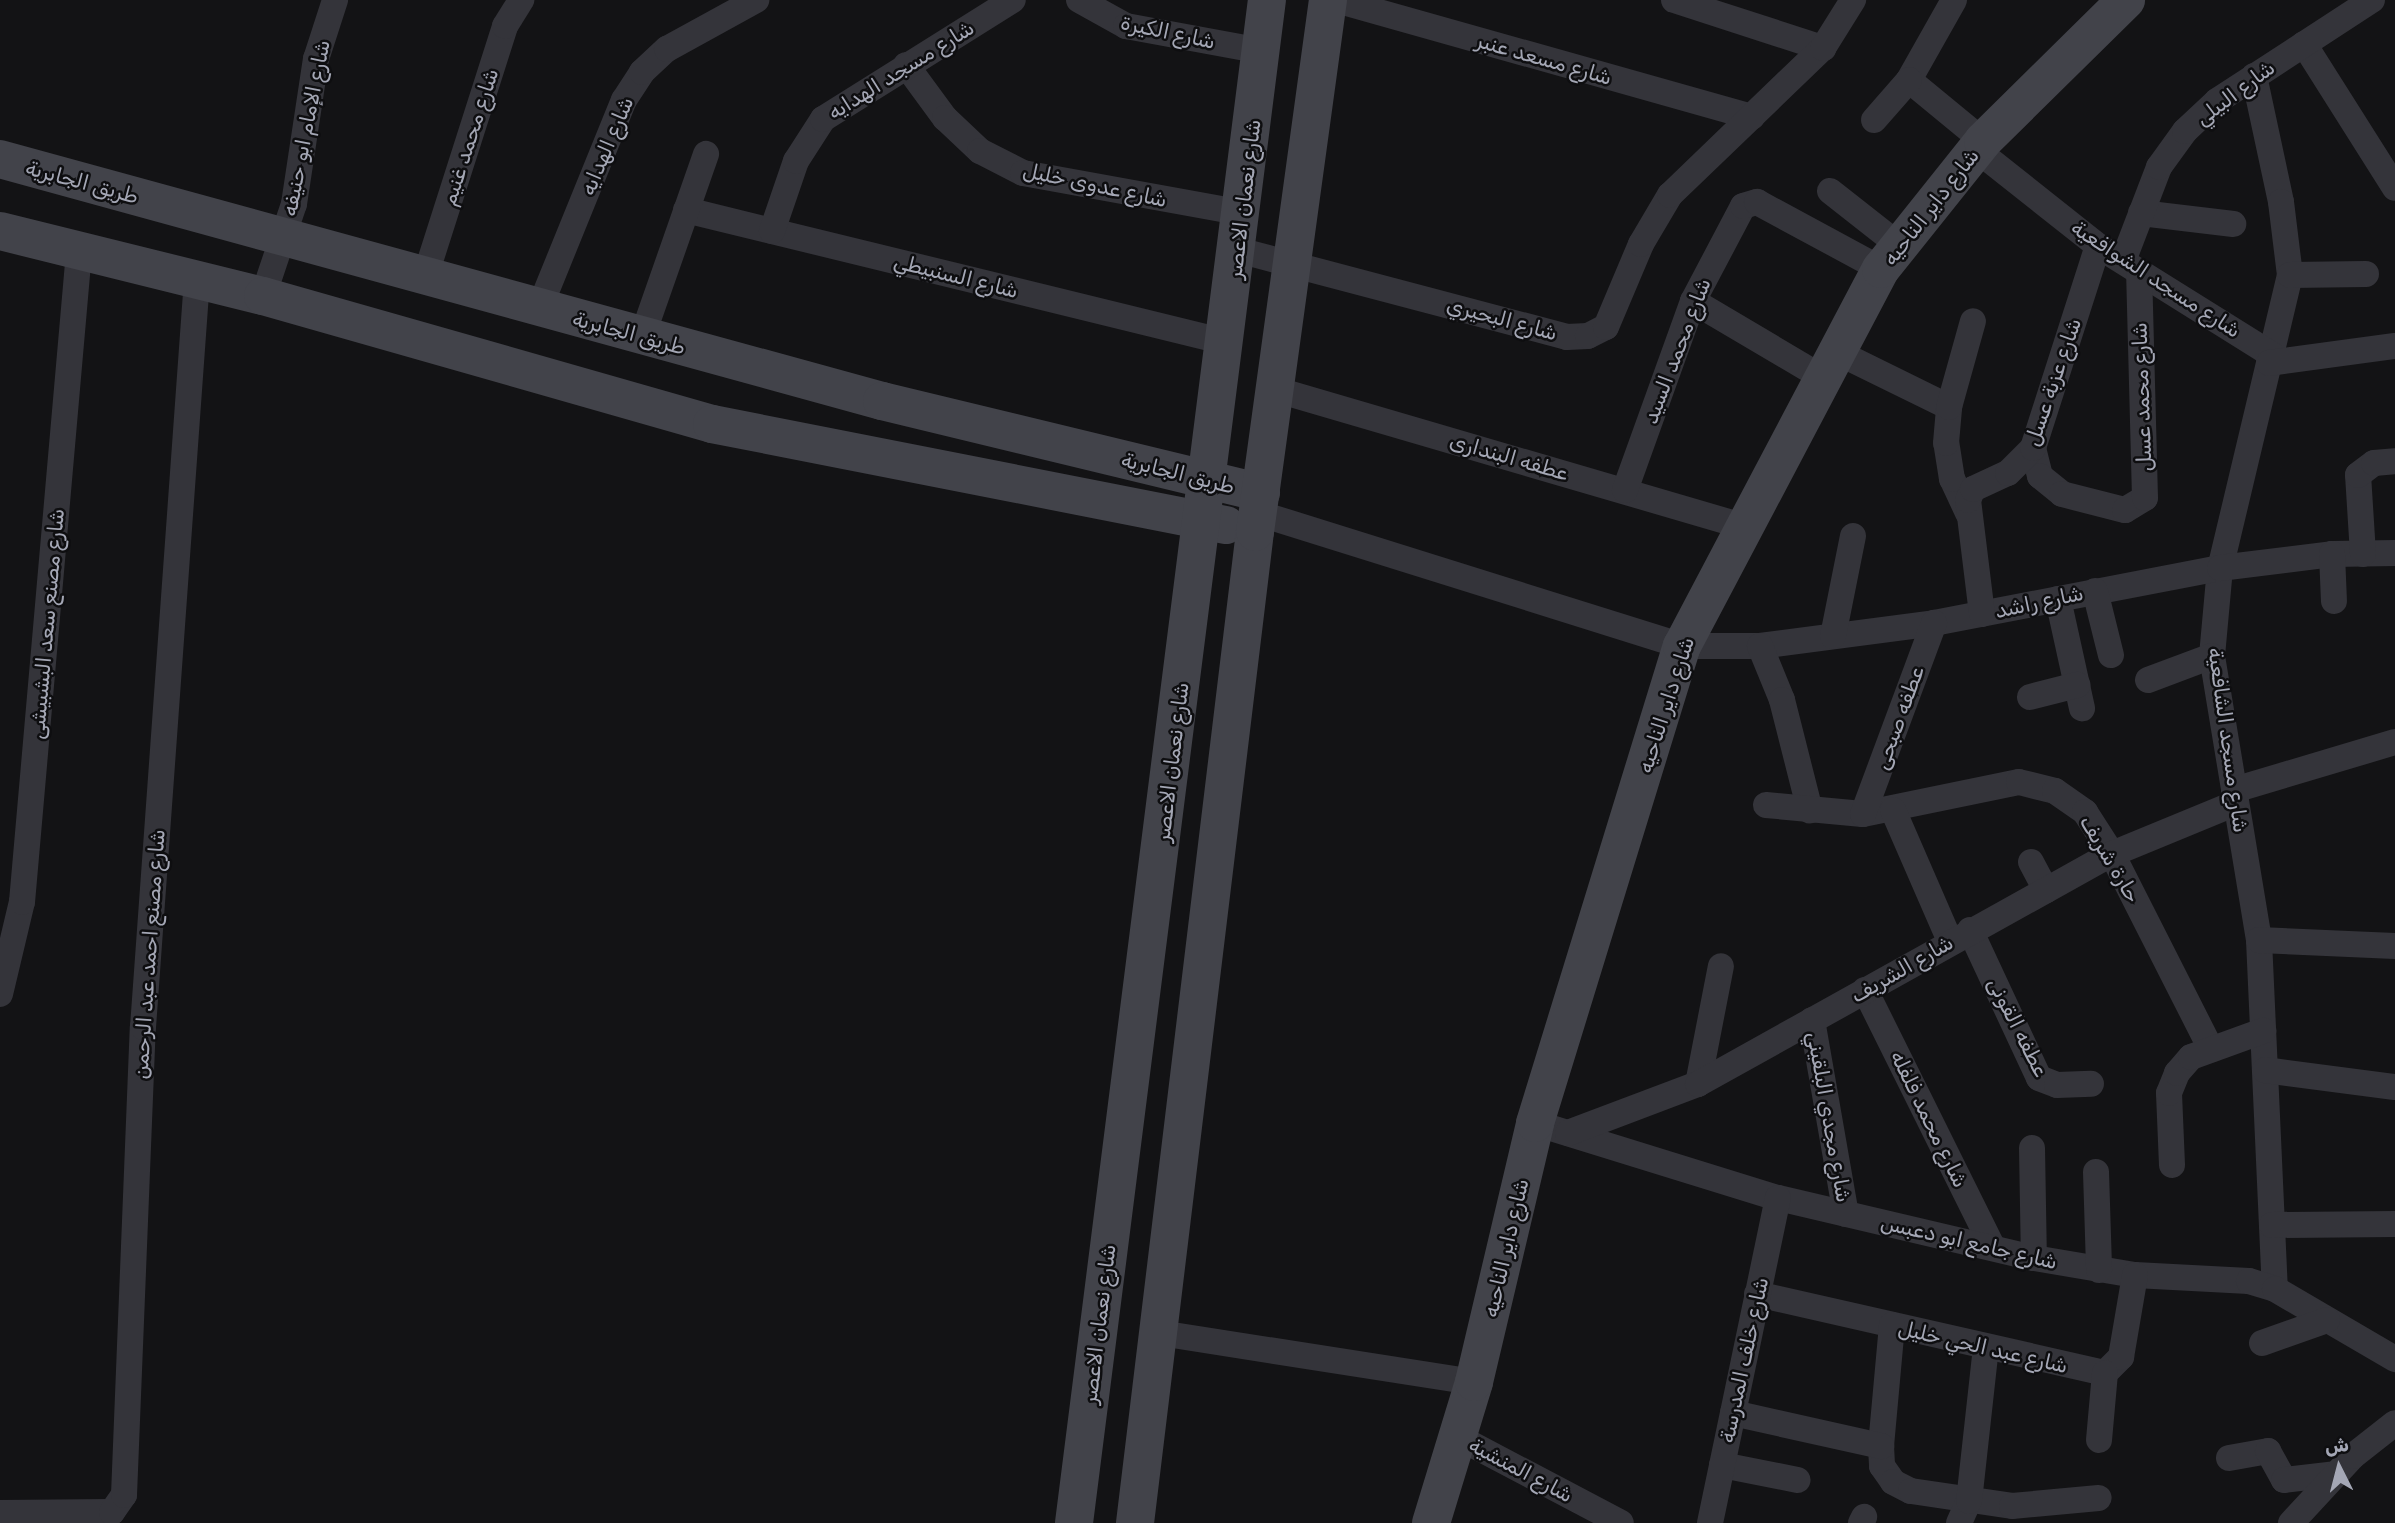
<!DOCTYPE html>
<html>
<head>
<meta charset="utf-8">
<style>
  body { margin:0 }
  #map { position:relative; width:2395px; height:1523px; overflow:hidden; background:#131315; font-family:Rubik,"Noto Sans Arabic",sans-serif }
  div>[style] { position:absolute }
  .street>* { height:26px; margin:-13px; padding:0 13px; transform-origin:13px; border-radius:13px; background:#34343a }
  .secondary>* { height:38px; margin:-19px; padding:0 19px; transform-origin:19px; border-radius:19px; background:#42434a }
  span { translate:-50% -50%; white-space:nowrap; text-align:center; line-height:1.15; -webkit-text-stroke:5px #0e0e10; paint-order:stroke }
  .street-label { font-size:21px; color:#a4a7b5 }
  .north { position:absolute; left:2304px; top:1432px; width:70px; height:70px; -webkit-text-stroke:5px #0e0e10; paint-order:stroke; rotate:354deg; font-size:19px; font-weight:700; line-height:28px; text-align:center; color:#a4a7b5 }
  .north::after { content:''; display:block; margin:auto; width:24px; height:32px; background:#a4a7b5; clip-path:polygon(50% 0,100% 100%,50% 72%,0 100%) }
</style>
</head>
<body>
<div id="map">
  <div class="street">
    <div style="left:1079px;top:0;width:54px;rotate:29deg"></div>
    <div style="left:1126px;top:26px;width:138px;rotate:10.4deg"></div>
    <div style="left:1336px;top:0;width:432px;rotate:15.7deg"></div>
    <div style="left:1674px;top:0;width:157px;rotate:17.9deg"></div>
    <div style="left:1954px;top:0;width:92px;rotate:119.4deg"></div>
    <div style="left:1909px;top:80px;width:96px;rotate:39.5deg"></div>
    <div style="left:2304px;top:44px;width:170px;rotate:57.7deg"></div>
    <div style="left:906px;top:65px;width:66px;rotate:53.7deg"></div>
    <div style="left:945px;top:118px;width:48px;rotate:43.3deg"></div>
    <div style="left:980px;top:151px;width:48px;rotate:27.1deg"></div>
    <div style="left:1023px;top:173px;width:224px;rotate:10.3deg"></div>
    <div style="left:2254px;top:76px;width:129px;rotate:77.9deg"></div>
    <div style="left:2281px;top:202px;width:74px;rotate:83deg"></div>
    <div style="left:2290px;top:275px;width:301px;rotate:103.4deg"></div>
    <div style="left:2220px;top:568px;width:88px;rotate:95.2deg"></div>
    <div style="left:2212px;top:656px;width:288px;rotate:80.6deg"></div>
    <div style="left:2259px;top:940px;width:349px;rotate:87.4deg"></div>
    <div style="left:1874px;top:120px;width:53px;rotate:-48.8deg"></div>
    <div style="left:1977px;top:150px;width:154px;rotate:38.4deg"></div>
    <div style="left:2098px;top:246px;width:204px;rotate:32deg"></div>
    <div style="left:1830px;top:191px;width:89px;rotate:38.2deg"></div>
    <div style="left:686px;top:210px;width:556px;rotate:13.74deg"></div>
    <div style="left:2141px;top:213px;width:93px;rotate:6.8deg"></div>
    <div style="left:772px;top:231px;width:74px;rotate:-71.1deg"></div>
    <div style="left:796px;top:161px;width:50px;rotate:-57.3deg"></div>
    <div style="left:823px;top:119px;width:224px;rotate:-32.1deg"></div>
    <div style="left:1238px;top:250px;width:340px;rotate:14.8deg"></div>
    <div style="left:1567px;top:337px;width:21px;rotate:-3deg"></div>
    <div style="left:1588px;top:336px;width:20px;rotate:-27deg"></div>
    <div style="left:1606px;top:327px;width:90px;rotate:-67.1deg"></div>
    <div style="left:1641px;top:244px;width:57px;rotate:-59.4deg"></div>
    <div style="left:1670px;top:195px;width:212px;rotate:-43.9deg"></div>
    <div style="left:1823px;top:48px;width:57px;rotate:-58deg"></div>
    <div style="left:2123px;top:261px;width:101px;rotate:-69deg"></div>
    <div style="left:2159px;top:167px;width:44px;rotate:-54.2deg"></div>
    <div style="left:2185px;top:131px;width:44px;rotate:-43.2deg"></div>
    <div style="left:2217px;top:101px;width:185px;rotate:-33.1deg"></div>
    <div style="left:2290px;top:275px;width:76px;rotate:-0.8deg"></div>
    <div style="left:425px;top:277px;width:263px;rotate:-72.3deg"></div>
    <div style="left:505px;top:26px;width:31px;rotate:-58deg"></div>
    <div style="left:263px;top:296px;width:97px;rotate:-71.4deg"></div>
    <div style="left:294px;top:204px;width:147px;rotate:-81.4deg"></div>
    <div style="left:316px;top:59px;width:62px;rotate:-72.1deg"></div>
    <div style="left:1693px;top:301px;width:151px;rotate:30.6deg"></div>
    <div style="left:539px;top:309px;width:226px;rotate:-67.9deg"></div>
    <div style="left:624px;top:100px;width:33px;rotate:-57deg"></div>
    <div style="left:642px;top:72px;width:34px;rotate:-43deg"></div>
    <div style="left:667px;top:49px;width:102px;rotate:-28.8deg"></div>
    <div style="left:642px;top:337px;width:194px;rotate:-70.7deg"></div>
    <div style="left:1837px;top:352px;width:125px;rotate:26.2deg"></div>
    <div style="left:2269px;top:363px;width:127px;rotate:-7.7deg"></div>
    <div style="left:1274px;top:389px;width:489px;rotate:16.3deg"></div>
    <div style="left:2033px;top:448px;width:29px;rotate:76deg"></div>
    <div style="left:2040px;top:476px;width:28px;rotate:39deg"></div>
    <div style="left:2062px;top:494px;width:65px;rotate:14.3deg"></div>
    <div style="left:2125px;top:510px;width:23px;rotate:-31deg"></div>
    <div style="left:2145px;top:498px;width:227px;rotate:-91.5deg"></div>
    <div style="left:1625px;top:490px;width:201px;rotate:-70.2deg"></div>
    <div style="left:1693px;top:301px;width:107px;rotate:-62.2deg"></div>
    <div style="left:1743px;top:206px;width:15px;rotate:-16deg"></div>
    <div style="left:1757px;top:202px;width:141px;rotate:28.4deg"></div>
    <div style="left:1258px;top:513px;width:444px;rotate:17.4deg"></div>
    <div style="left:1682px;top:646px;width:78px"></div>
    <div style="left:1760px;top:646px;width:176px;rotate:-7.5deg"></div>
    <div style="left:1934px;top:623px;width:291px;rotate:-10.9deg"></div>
    <div style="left:2220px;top:568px;width:113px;rotate:-7.1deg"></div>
    <div style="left:2332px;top:554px;width:63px;rotate:-0.9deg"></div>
    <div style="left:1968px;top:513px;width:38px;rotate:-115deg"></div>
    <div style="left:1952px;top:479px;width:36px;rotate:-99deg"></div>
    <div style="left:1946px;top:443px;width:36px;rotate:-85deg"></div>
    <div style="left:1949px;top:407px;width:89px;rotate:-74.4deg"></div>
    <div style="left:2332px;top:554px;width:47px;rotate:87.6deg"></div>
    <div style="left:2363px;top:554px;width:79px;rotate:-93.6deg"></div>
    <div style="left:2358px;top:475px;width:20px;rotate:-37deg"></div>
    <div style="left:2374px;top:463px;width:21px;rotate:-5deg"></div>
    <div style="left:2095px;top:591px;width:66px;rotate:76deg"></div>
    <div style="left:2058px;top:599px;width:112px;rotate:77.6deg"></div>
    <div style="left:1982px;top:614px;width:115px;rotate:-97deg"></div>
    <div style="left:1968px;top:500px;width:12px;rotate:-66deg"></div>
    <div style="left:1973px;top:489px;width:38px;rotate:-25deg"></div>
    <div style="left:2008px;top:473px;width:35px;rotate:-45deg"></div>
    <div style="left:2033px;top:448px;width:212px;rotate:-72.2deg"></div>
    <div style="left:1833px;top:636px;width:102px;rotate:-78.7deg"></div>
    <div style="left:1760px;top:646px;width:58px;rotate:67.8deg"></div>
    <div style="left:1782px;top:700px;width:114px;rotate:75.8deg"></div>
    <div style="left:2148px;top:680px;width:68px;rotate:-20.6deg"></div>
    <div style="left:2030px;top:697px;width:49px;rotate:-14.3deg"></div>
    <div style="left:2234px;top:790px;width:168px;rotate:-16.6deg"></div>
    <div style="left:1766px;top:805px;width:97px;rotate:5.3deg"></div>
    <div style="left:1863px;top:814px;width:159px;rotate:-11.6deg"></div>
    <div style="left:2019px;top:782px;width:37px;rotate:14deg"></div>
    <div style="left:2055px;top:791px;width:37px;rotate:35deg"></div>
    <div style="left:2085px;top:812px;width:50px;rotate:57.3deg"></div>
    <div style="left:2112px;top:854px;width:219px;rotate:63.1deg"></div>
    <div style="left:1893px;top:810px;width:143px;rotate:66.5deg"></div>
    <div style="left:1863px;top:814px;width:204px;rotate:-69.6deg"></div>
    <div style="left:2031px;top:862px;width:32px;rotate:62deg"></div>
    <div style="left:1970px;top:930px;width:163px;rotate:65deg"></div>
    <div style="left:2039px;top:1078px;width:19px;rotate:21deg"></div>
    <div style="left:2057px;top:1085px;width:34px;rotate:-2deg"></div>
    <div style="left:2259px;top:940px;width:136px;rotate:2.5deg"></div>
    <div style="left:1865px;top:990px;width:288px;rotate:63.6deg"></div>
    <div style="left:0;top:994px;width:95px;rotate:-76.6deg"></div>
    <div style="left:22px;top:902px;width:652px;rotate:-84.99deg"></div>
    <div style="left:1812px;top:1020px;width:197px;rotate:80.1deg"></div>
    <div style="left:2265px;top:1070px;width:131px;rotate:7.5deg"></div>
    <div style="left:1698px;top:1084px;width:120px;rotate:-79deg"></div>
    <div style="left:1535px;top:1123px;width:254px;rotate:17.2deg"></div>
    <div style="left:1778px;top:1198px;width:263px;rotate:13.2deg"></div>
    <div style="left:2034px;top:1258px;width:102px;rotate:9.6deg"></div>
    <div style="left:2135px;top:1275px;width:114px;rotate:3deg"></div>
    <div style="left:2249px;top:1281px;width:27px;rotate:17deg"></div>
    <div style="left:2275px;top:1289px;width:139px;rotate:30.3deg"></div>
    <div style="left:1568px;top:1133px;width:139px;rotate:-20.7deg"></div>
    <div style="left:1698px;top:1084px;width:474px;rotate:-29.1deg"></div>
    <div style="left:2112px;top:854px;width:134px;rotate:-22.4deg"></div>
    <div style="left:2032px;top:1148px;width:110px;rotate:89deg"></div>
    <div style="left:2172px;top:1165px;width:72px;rotate:-92.4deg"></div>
    <div style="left:2169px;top:1093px;width:22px;rotate:-68deg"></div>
    <div style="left:2177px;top:1073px;width:21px;rotate:-49deg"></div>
    <div style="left:2191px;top:1057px;width:77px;rotate:-19.9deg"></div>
    <div style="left:2096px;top:1172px;width:98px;rotate:88.2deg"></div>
    <div style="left:2272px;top:1225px;width:123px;rotate:-0.5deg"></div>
    <div style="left:1757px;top:1294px;width:357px;rotate:12.8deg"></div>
    <div style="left:2105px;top:1373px;width:23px;rotate:-45deg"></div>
    <div style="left:2121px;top:1357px;width:83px;rotate:-80.3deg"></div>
    <div style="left:1892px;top:1325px;width:121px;rotate:95.2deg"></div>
    <div style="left:1881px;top:1446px;width:20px;rotate:87deg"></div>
    <div style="left:1882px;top:1466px;width:19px;rotate:55deg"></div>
    <div style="left:1893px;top:1482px;width:20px;rotate:27deg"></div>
    <div style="left:1911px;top:1491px;width:102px;rotate:8.4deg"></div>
    <div style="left:2012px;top:1506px;width:87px;rotate:-5.3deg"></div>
    <div style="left:1160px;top:1333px;width:318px;rotate:8.9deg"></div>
    <div style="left:2262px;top:1343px;width:69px;rotate:-19.5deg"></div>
    <div style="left:1733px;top:1413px;width:152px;rotate:12.6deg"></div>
    <div style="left:1458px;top:1437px;width:184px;rotate:27.8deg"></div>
    <div style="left:2099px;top:1440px;width:67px;rotate:-84.9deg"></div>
    <div style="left:2229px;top:1458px;width:40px;rotate:-10deg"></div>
    <div style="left:2268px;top:1451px;width:33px;rotate:61deg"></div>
    <div style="left:2284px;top:1480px;width:51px;rotate:-6.7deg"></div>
    <div style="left:1722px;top:1465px;width:77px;rotate:11.2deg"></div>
    <div style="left:0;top:1513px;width:112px;rotate:-0.5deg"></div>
    <div style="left:112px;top:1512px;width:21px;rotate:-55deg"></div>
    <div style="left:124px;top:1495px;width:468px;rotate:-87.7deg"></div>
    <div style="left:143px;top:1027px;width:749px;rotate:-85.87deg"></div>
    <div style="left:1710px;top:1523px;width:332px;rotate:-78.2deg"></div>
    <div style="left:1861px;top:1523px;width:7px;rotate:-63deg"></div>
    <div style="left:1959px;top:1523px;width:24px;rotate:-66deg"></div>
    <div style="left:1969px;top:1501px;width:154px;rotate:-83.7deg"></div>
    <div style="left:2291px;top:1523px;width:91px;rotate:-47.2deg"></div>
    <div style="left:2353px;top:1456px;width:53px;rotate:-38.2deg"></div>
  </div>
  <div class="secondary">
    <div style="left:0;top:159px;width:915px;rotate:15.34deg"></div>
    <div style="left:882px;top:401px;width:390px;rotate:13.6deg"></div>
    <div style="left:0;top:231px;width:271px;rotate:13.9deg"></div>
    <div style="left:263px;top:296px;width:467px;rotate:15.9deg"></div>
    <div style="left:712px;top:424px;width:524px;rotate:11.12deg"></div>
    <div style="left:1074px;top:1523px;width:1535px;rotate:-82.78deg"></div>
    <div style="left:1135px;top:1523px;width:998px;rotate:-83.1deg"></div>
    <div style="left:1255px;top:532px;width:537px;rotate:-82.19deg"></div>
    <div style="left:1431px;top:1523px;width:147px;rotate:-73deg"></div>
    <div style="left:1474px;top:1382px;width:266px;rotate:-76.7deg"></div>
    <div style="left:1535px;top:1123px;width:499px;rotate:-72.9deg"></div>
    <div style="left:1682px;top:646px;width:426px;rotate:-62.2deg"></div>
    <div style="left:1881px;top:269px;width:164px;rotate:-51.4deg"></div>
    <div style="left:1983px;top:141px;width:201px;rotate:-44.6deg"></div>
  </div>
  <div class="street-label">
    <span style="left:1168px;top:32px;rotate:12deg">شارع الكيرة</span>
    <span style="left:1544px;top:59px;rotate:16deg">شارع مسعد عنبر</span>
    <span style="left:901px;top:70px;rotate:-32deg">شارع مسجد الهدايه</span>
    <span style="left:2235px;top:93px;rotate:-37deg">شارع البيلي</span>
    <span style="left:306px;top:128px;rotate:-79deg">شارع الإمام ابو حنيفه</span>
    <span style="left:470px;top:137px;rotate:-72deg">شارع محمد غنيم</span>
    <span style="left:607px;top:146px;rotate:-67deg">شارع الهدايه</span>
    <span style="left:82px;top:182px;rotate:15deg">طريق الجابرية</span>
    <span style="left:1095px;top:185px;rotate:12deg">شارع عدوى خليل</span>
    <span style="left:1244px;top:199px;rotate:-83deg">شارع نعمان الاعصر</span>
    <span style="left:1931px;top:207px;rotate:-52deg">شارع داير الناحيه</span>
    <span style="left:956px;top:276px;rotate:14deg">شارع السنبيطي</span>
    <span style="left:2156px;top:279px;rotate:33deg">شارع مسجد الشوافعية</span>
    <span style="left:1502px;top:319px;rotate:15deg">شارع البحيري</span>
    <span style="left:629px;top:333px;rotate:15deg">طريق الجابرية</span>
    <span style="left:1677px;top:351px;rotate:-69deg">شارع محمد السيد</span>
    <span style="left:2053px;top:382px;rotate:-71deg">شارع عزبة عسل</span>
    <span style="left:2142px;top:397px;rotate:-92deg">شارع محمد عسل</span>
    <span style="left:1509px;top:457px;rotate:16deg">عطفه البندارى</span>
    <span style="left:1178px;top:473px;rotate:14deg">طريق الجابرية</span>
    <span style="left:2039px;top:602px;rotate:-12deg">شارع راشد</span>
    <span style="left:47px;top:624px;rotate:-85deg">شارع مصنع سعد البشبيشى</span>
    <span style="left:1666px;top:705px;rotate:-72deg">شارع داير الناحيه</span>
    <span style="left:1899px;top:718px;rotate:-70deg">عطفه صبحى</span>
    <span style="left:2228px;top:740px;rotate:82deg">شارع مسجد الشافعية</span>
    <span style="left:1172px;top:762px;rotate:-83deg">شارع نعمان الاعصر</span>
    <span style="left:2110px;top:859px;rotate:59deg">حارة شريف</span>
    <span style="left:149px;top:954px;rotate:-86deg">شارع مصنع احمد عبد الرحمن</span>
    <span style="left:1902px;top:969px;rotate:-30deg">شارع الشريف</span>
    <span style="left:2018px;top:1027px;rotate:63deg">عطفه القونى</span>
    <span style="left:1829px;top:1117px;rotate:80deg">شارع مجدي البلقيني</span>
    <span style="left:1929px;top:1119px;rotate:64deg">شارع محمد فلفله</span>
    <span style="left:1969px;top:1242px;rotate:13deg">شارع جامع ابو دعبس</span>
    <span style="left:1506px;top:1248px;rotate:-77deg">شارع داير الناحيه</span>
    <span style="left:1099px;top:1324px;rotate:-83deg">شارع نعمان الاعصر</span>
    <span style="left:1983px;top:1347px;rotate:13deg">شارع عبد الحي خليل</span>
    <span style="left:1744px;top:1360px;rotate:-78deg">شارع خلف المدرسة</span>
    <span style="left:1521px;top:1470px;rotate:28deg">شارع المنشية</span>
  </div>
  <div class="north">ش</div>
</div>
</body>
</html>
